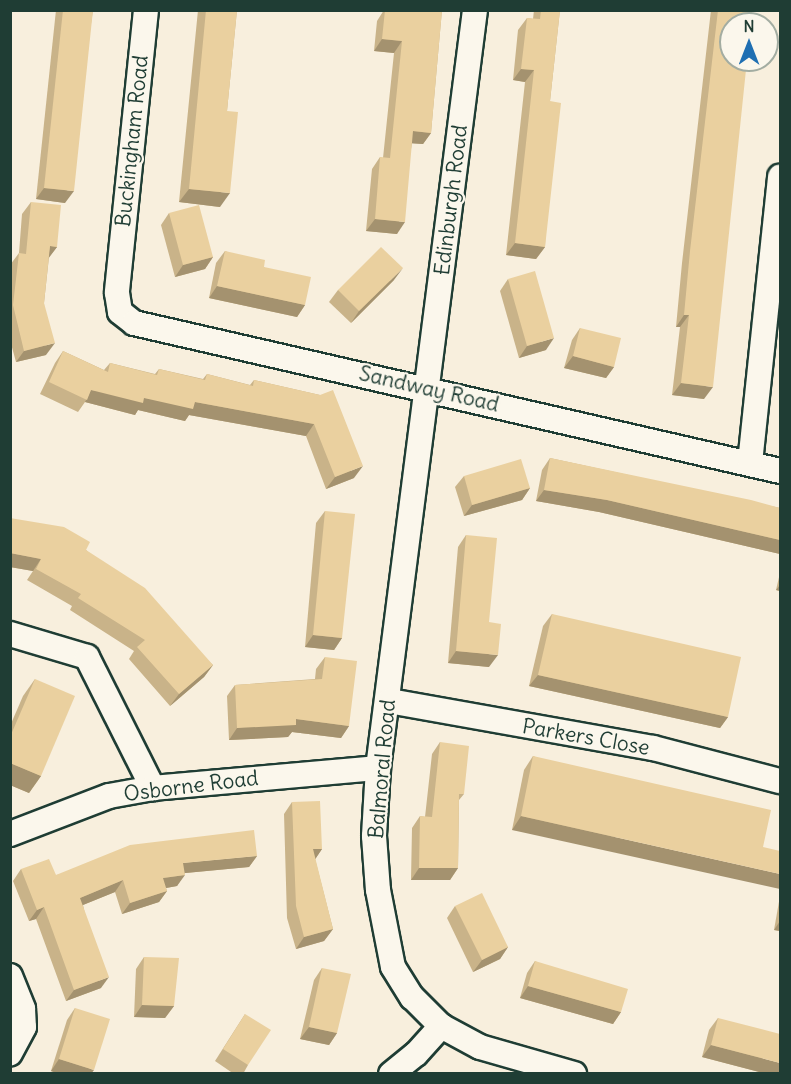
<!DOCTYPE html>
<html>
<head>
<meta charset="utf-8">
<style>
  body { margin:0 }
  #map { position:relative; width:791px; height:1084px; overflow:hidden; background:#f8efdd; font-family:Delius,sans-serif }
  div>[style] { position:absolute }
  .roads { filter:drop-shadow(2px 0 #1f3d34) drop-shadow(-2px 0 #1f3d34) drop-shadow(0 2px #1f3d34) drop-shadow(0 -2px #1f3d34) }
  .street>* { height:24px; margin:-12px; padding:0 12px; transform-origin:12px; border-radius:12px; background:#fbf7ec }
  .wall>* { inset:0; background:#c9b389 }
  .shaded-wall>* { inset:0; background:#a4926f }
  .building>* { inset:0; background:#ead09f }
  span { translate:-50% -50%; white-space:nowrap; text-align:center; line-height:1.15; -webkit-text-stroke:4.5px #fbf7ec; paint-order:stroke }
  .street-label { font-size:21px; color:#1f3d34 }
  .frame { position:absolute; inset:0; border:12px solid #1f3d34; pointer-events:none }
  .north { position:absolute; left:719px; top:12px; width:60px; height:60px; box-sizing:border-box; background:#fbf7ec; border:2px solid #a3ada2; border-radius:50%; rotate:0deg; font-size:16px; font-weight:700; line-height:24px; text-align:center; color:#1f3d34 }
  .north::after { content:''; display:block; margin:auto; width:21px; height:27px; background:#1f6fb2; clip-path:polygon(50% 0,100% 100%,50% 72%,0 100%) }
</style>
</head>
<body>
<div id="map">
  <div class="roads">
    <div class="street">
      <div style="left:146px;top:10px;width:284px;rotate:95.9deg"></div>
      <div style="left:117px;top:293px;width:19px;rotate:81deg"></div>
      <div style="left:120px;top:312px;width:18px;rotate:38deg"></div>
      <div style="left:134px;top:323px;width:663px;rotate:12.9deg"></div>
      <div style="left:475px;top:10px;width:764px;rotate:97.29deg"></div>
      <div style="left:378px;top:768px;width:68px;rotate:93.4deg"></div>
      <div style="left:374px;top:836px;width:54px;rotate:85.8deg"></div>
      <div style="left:378px;top:890px;width:78px;rotate:79deg"></div>
      <div style="left:393px;top:967px;width:36px;rotate:58deg"></div>
      <div style="left:412px;top:997px;width:41px;rotate:45deg"></div>
      <div style="left:441px;top:1026px;width:44px;rotate:28.3deg"></div>
      <div style="left:480px;top:1047px;width:98px;rotate:16deg"></div>
      <div style="left:750px;top:463px;width:288px;rotate:-84deg"></div>
      <div style="left:10px;top:634px;width:80px;rotate:16.6deg"></div>
      <div style="left:87px;top:657px;width:147px;rotate:63.3deg"></div>
      <div style="left:389px;top:701px;width:268px;rotate:10.1deg"></div>
      <div style="left:653px;top:748px;width:131px;rotate:14.6deg"></div>
      <div style="left:10px;top:834px;width:106px;rotate:-21deg"></div>
      <div style="left:109px;top:796px;width:45px;rotate:-10.3deg"></div>
      <div style="left:153px;top:788px;width:226px;rotate:-5.1deg"></div>
      <div style="left:10px;top:976px;width:35px;rotate:68deg"></div>
      <div style="left:23px;top:1009px;width:18px;rotate:87deg"></div>
      <div style="left:24px;top:1027px;width:30px;rotate:118deg"></div>
      <div style="left:391px;top:1074px;width:32px;rotate:-39deg"></div>
      <div style="left:416px;top:1054px;width:38px;rotate:-48deg"></div>
    </div>
  </div>
  <div class="wall">
    <div style="clip-path:polygon(56px 10px,93px 10px,65px 203px,36px 199px)"></div>
    <div style="clip-path:polygon(198px 10px,237px 10px,227px 111px,220px 207px,179px 202px)"></div>
    <div style="clip-path:polygon(384px 10px,407px 12px,407px 10px,442px 10px,431px 133px,423px 144px,412px 143px,397px 234px,366px 231px,372px 169px,380px 157px,383px 158px,394px 53px,374px 51px,377px 21px)"></div>
    <div style="clip-path:polygon(534px 10px,560px 10px,550px 101px,545px 247px,536px 259px,506px 255px,525px 82px,513px 80px,518px 30px,527px 18px,533px 19px)"></div>
    <div style="clip-path:polygon(711px 10px,752px 10px,704px 399px,672px 395px,680px 327px,676px 327px,682px 263px)"></div>
    <div style="clip-path:polygon(31px 202px,57px 247px,49px 257px,44px 303px,46px 355px,16px 362px,10px 340px,10px 265px,19px 253px,22px 214px)"></div>
    <div style="clip-path:polygon(169px 213px,213px 257px,205px 269px,175px 277px,161px 225px)"></div>
    <div style="clip-path:polygon(225px 251px,264px 267px,305px 305px,297px 317px,209px 298px,216px 263px)"></div>
    <div style="clip-path:polygon(508px 279px,546px 350px,519px 358px,500px 291px)"></div>
    <div style="clip-path:polygon(394px 280px,351px 323px,329px 302px,338px 290px)"></div>
    <div style="clip-path:polygon(580px 328px,614px 367px,606px 378px,564px 368px,572px 340px)"></div>
    <div style="clip-path:polygon(63px 351px,104px 370px,110px 363px,155px 374px,159px 369px,203px 379px,207px 374px,250px 385px,254px 380px,320px 395px,354px 478px,326px 489px,306px 436px,189px 415px,185px 421px,138px 410px,135px 415px,85px 402px,78px 412px,40px 394px,55px 363px)"></div>
    <div style="clip-path:polygon(550px 458px,780px 508px,780px 554px,599px 512px,536px 501px,542px 470px)"></div>
    <div style="clip-path:polygon(464px 476px,530px 488px,522px 500px,464px 516px,455px 487px)"></div>
    <div style="clip-path:polygon(325px 511px,342px 638px,334px 650px,305px 647px,316px 523px)"></div>
    <div style="clip-path:polygon(10px 518px,86px 550px,213px 665px,204px 677px,170px 706px,129px 659px,134px 651px,70px 610px,72px 606px,27px 580px,33px 571px,10px 567px)"></div>
    <div style="clip-path:polygon(466px 535px,489px 622px,489px 667px,448px 663px,458px 547px)"></div>
    <div style="clip-path:polygon(780px 573px,780px 591px,776px 590px)"></div>
    <div style="clip-path:polygon(552px 614px,728px 717px,720px 728px,529px 686px,543px 626px)"></div>
    <div style="clip-path:polygon(325px 657px,349px 726px,341px 738px,292px 732px,288px 737px,229px 740px,227px 696px,235px 685px,315px 679px,316px 669px)"></div>
    <div style="clip-path:polygon(35px 679px,41px 776px,29px 793px,10px 785px,10px 726px,23px 696px)"></div>
    <div style="clip-path:polygon(440px 742px,464px 794px,459px 800px,458px 868px,450px 880px,411px 880px,412px 828px,420px 816px,425px 817px,432px 754px)"></div>
    <div style="clip-path:polygon(533px 756px,763px 847px,512px 830px,524px 770px)"></div>
    <div style="clip-path:polygon(292px 802px,322px 849px,315px 859px,333px 929px,324px 941px,296px 949px,287px 918px,284px 814px)"></div>
    <div style="clip-path:polygon(257px 856px,249px 867px,185px 873px,177px 886px,166px 888px,167px 891px,159px 902px,122px 914px,115px 892px,83px 905px,101px 988px,66px 1001px,36px 919px,29px 921px,13px 881px,21px 869px,56px 875px)"></div>
    <div style="clip-path:polygon(780px 896px,780px 931px,774px 930px)"></div>
    <div style="clip-path:polygon(455px 906px,508px 947px,500px 959px,473px 972px,447px 918px)"></div>
    <div style="clip-path:polygon(144px 957px,174px 1006px,165px 1018px,134px 1017px,136px 969px)"></div>
    <div style="clip-path:polygon(535px 961px,621px 1012px,613px 1024px,520px 998px,527px 973px)"></div>
    <div style="clip-path:polygon(322px 968px,337px 1033px,329px 1045px,300px 1039px,314px 980px)"></div>
    <div style="clip-path:polygon(75px 1008px,91px 1074px,59px 1074px,51px 1071px,67px 1020px)"></div>
    <div style="clip-path:polygon(245px 1014px,248px 1065px,243px 1074px,234px 1074px,215px 1061px)"></div>
    <div style="clip-path:polygon(718px 1018px,780px 1074px,767px 1074px,702px 1057px,709px 1030px)"></div>
  </div>
  <div class="shaded-wall">
    <div style="clip-path:polygon(382px 39px,402px 41px,394px 53px,374px 51px)"></div>
    <div style="clip-path:polygon(521px 69px,534px 70px,525px 82px,513px 80px)"></div>
    <div style="clip-path:polygon(413px 131px,431px 133px,423px 144px,405px 143px)"></div>
    <div style="clip-path:polygon(44px 188px,74px 191px,65px 203px,36px 199px)"></div>
    <div style="clip-path:polygon(189px 189px,230px 193px,220px 207px,179px 202px)"></div>
    <div style="clip-path:polygon(375px 219px,405px 222px,397px 234px,366px 231px)"></div>
    <div style="clip-path:polygon(515px 243px,545px 247px,536px 259px,506px 255px)"></div>
    <div style="clip-path:polygon(50px 246px,57px 247px,48px 259px)"></div>
    <div style="clip-path:polygon(213px 257px,205px 269px,175px 277px,183px 265px)"></div>
    <div style="clip-path:polygon(403px 268px,394px 280px,351px 323px,359px 311px)"></div>
    <div style="clip-path:polygon(217px 286px,305px 305px,297px 317px,209px 298px)"></div>
    <div style="clip-path:polygon(684px 315px,689px 315px,680px 327px,676px 327px)"></div>
    <div style="clip-path:polygon(554px 338px,546px 350px,519px 358px,527px 346px)"></div>
    <div style="clip-path:polygon(55px 343px,46px 355px,16px 362px,24px 351px)"></div>
    <div style="clip-path:polygon(573px 356px,614px 367px,606px 378px,564px 368px)"></div>
    <div style="clip-path:polygon(681px 383px,713px 387px,704px 399px,672px 395px)"></div>
    <div style="clip-path:polygon(91px 390px,144px 398px,195px 402px,314px 424px,306px 436px,189px 415px,185px 421px,138px 410px,135px 415px,85px 402px)"></div>
    <div style="clip-path:polygon(363px 466px,354px 478px,326px 489px,335px 477px)"></div>
    <div style="clip-path:polygon(530px 488px,522px 500px,464px 516px,472px 505px)"></div>
    <div style="clip-path:polygon(544px 490px,607px 500px,780px 540px,780px 554px,599px 512px,536px 501px)"></div>
    <div style="clip-path:polygon(10px 553px,41px 559px,33px 571px,10px 567px)"></div>
    <div style="clip-path:polygon(780px 585px,780px 591px,776px 590px)"></div>
    <div style="clip-path:polygon(313px 635px,342px 638px,334px 650px,305px 647px)"></div>
    <div style="clip-path:polygon(456px 651px,498px 655px,489px 667px,448px 663px)"></div>
    <div style="clip-path:polygon(213px 665px,204px 677px,170px 706px,179px 694px)"></div>
    <div style="clip-path:polygon(538px 675px,728px 717px,720px 728px,529px 686px)"></div>
    <div style="clip-path:polygon(296px 719px,349px 726px,341px 738px,292px 732px,288px 737px,229px 740px,237px 728px)"></div>
    <div style="clip-path:polygon(10px 763px,41px 776px,29px 793px,10px 785px)"></div>
    <div style="clip-path:polygon(521px 816px,780px 874px,780px 889px,512px 830px)"></div>
    <div style="clip-path:polygon(313px 849px,322px 849px,314px 861px)"></div>
    <div style="clip-path:polygon(257px 856px,249px 867px,175px 874px,183px 863px)"></div>
    <div style="clip-path:polygon(419px 868px,458px 868px,450px 880px,411px 880px)"></div>
    <div style="clip-path:polygon(185px 875px,177px 886px,155px 890px,163px 878px)"></div>
    <div style="clip-path:polygon(123px 880px,115px 892px,73px 909px,80px 898px)"></div>
    <div style="clip-path:polygon(167px 891px,159px 902px,122px 914px,130px 903px)"></div>
    <div style="clip-path:polygon(44px 907px,36px 919px,29px 921px,37px 910px)"></div>
    <div style="clip-path:polygon(780px 921px,780px 931px,774px 930px)"></div>
    <div style="clip-path:polygon(333px 929px,324px 941px,296px 949px,304px 937px)"></div>
    <div style="clip-path:polygon(508px 947px,500px 959px,473px 972px,482px 960px)"></div>
    <div style="clip-path:polygon(109px 977px,101px 988px,66px 1001px,74px 990px)"></div>
    <div style="clip-path:polygon(528px 986px,621px 1012px,613px 1024px,520px 998px)"></div>
    <div style="clip-path:polygon(142px 1005px,174px 1006px,165px 1018px,134px 1017px)"></div>
    <div style="clip-path:polygon(309px 1027px,337px 1033px,329px 1045px,300px 1039px)"></div>
    <div style="clip-path:polygon(711px 1045px,780px 1063px,780px 1074px,767px 1074px,702px 1057px)"></div>
    <div style="clip-path:polygon(59px 1059px,94px 1070px,91px 1074px,59px 1074px,51px 1071px)"></div>
  </div>
  <div class="building">
    <div style="clip-path:polygon(63px 10px,93px 10px,74px 191px,44px 188px)"></div>
    <div style="clip-path:polygon(206px 10px,237px 10px,227px 111px,238px 112px,230px 193px,189px 189px)"></div>
    <div style="clip-path:polygon(385px 10px,414px 12px,414px 10px,442px 10px,431px 133px,413px 131px,405px 222px,375px 219px,380px 157px,390px 158px,402px 41px,382px 39px)"></div>
    <div style="clip-path:polygon(541px 10px,560px 10px,550px 101px,561px 103px,545px 247px,515px 243px,534px 70px,521px 69px,527px 18px,540px 19px)"></div>
    <div style="clip-path:polygon(718px 10px,752px 10px,750px 24px,731px 24px,731px 60px,747px 60px,713px 387px,681px 383px,689px 315px,684px 315px,690px 251px)"></div>
    <div style="clip-path:polygon(31px 202px,61px 205px,57px 247px,50px 246px,44px 303px,55px 343px,24px 351px,13px 305px,19px 253px,26px 254px)"></div>
    <div style="clip-path:polygon(199px 205px,213px 257px,183px 265px,169px 213px)"></div>
    <div style="clip-path:polygon(381px 247px,403px 268px,359px 311px,338px 290px)"></div>
    <div style="clip-path:polygon(225px 251px,265px 260px,264px 267px,311px 277px,305px 305px,217px 286px)"></div>
    <div style="clip-path:polygon(535px 271px,554px 338px,527px 346px,508px 279px)"></div>
    <div style="clip-path:polygon(580px 328px,621px 338px,614px 367px,573px 356px)"></div>
    <div style="clip-path:polygon(63px 351px,108px 372px,110px 363px,157px 375px,159px 369px,205px 380px,207px 374px,253px 386px,254px 380px,320px 395px,333px 390px,363px 466px,335px 477px,314px 424px,195px 402px,193px 409px,144px 398px,143px 403px,91px 390px,87px 400px,49px 382px)"></div>
    <div style="clip-path:polygon(550px 458px,751px 500px,780px 508px,780px 540px,607px 500px,544px 490px)"></div>
    <div style="clip-path:polygon(521px 459px,530px 488px,472px 505px,464px 476px)"></div>
    <div style="clip-path:polygon(325px 511px,355px 514px,342px 638px,313px 635px)"></div>
    <div style="clip-path:polygon(10px 518px,64px 527px,90px 542px,86px 550px,145px 588px,213px 665px,179px 694px,137px 647px,145px 640px,78px 598px,81px 594px,36px 569px,41px 559px,10px 553px)"></div>
    <div style="clip-path:polygon(466px 535px,497px 538px,489px 622px,501px 624px,498px 655px,456px 651px)"></div>
    <div style="clip-path:polygon(552px 614px,741px 657px,728px 717px,538px 675px)"></div>
    <div style="clip-path:polygon(325px 657px,357px 661px,349px 726px,296px 719px,296px 725px,237px 728px,235px 685px,322px 679px)"></div>
    <div style="clip-path:polygon(35px 679px,75px 696px,41px 776px,10px 763px,10px 737px)"></div>
    <div style="clip-path:polygon(440px 742px,469px 746px,464px 794px,459px 794px,458px 868px,419px 868px,420px 816px,432px 817px)"></div>
    <div style="clip-path:polygon(533px 756px,771px 810px,763px 847px,780px 851px,780px 874px,521px 816px)"></div>
    <div style="clip-path:polygon(320px 801px,322px 849px,313px 849px,333px 929px,304px 937px,296px 906px,292px 802px)"></div>
    <div style="clip-path:polygon(254px 830px,257px 856px,183px 863px,185px 875px,163px 878px,167px 891px,130px 903px,123px 880px,80px 898px,109px 977px,74px 990px,44px 907px,37px 910px,21px 869px,49px 859px,56px 875px,130px 845px)"></div>
    <div style="clip-path:polygon(482px 893px,508px 947px,482px 960px,455px 906px)"></div>
    <div style="clip-path:polygon(144px 957px,179px 958px,174px 1006px,142px 1005px)"></div>
    <div style="clip-path:polygon(535px 961px,628px 989px,621px 1012px,528px 986px)"></div>
    <div style="clip-path:polygon(322px 968px,351px 974px,337px 1033px,309px 1027px)"></div>
    <div style="clip-path:polygon(75px 1008px,110px 1019px,94px 1070px,59px 1059px)"></div>
    <div style="clip-path:polygon(245px 1014px,271px 1030px,248px 1065px,223px 1049px)"></div>
    <div style="clip-path:polygon(718px 1018px,780px 1034px,780px 1063px,711px 1045px)"></div>
  </div>
  <div class="street-label">
    <span style="left:132px;top:141px;rotate:-84deg">Buckingham Road</span>
    <span style="left:451px;top:200px;rotate:-83deg">Edinburgh Road</span>
    <span style="left:429px;top:389px;rotate:13deg">Sandway Road</span>
    <span style="left:586px;top:737px;rotate:10deg">Parkers Close</span>
    <span style="left:382px;top:769px;rotate:-85deg">Balmoral Road</span>
    <span style="left:191px;top:786px;rotate:-7deg">Osborne Road</span>
  </div>
  <div class="frame"></div>
  <div class="north">N</div>
</div>
</body>
</html>
